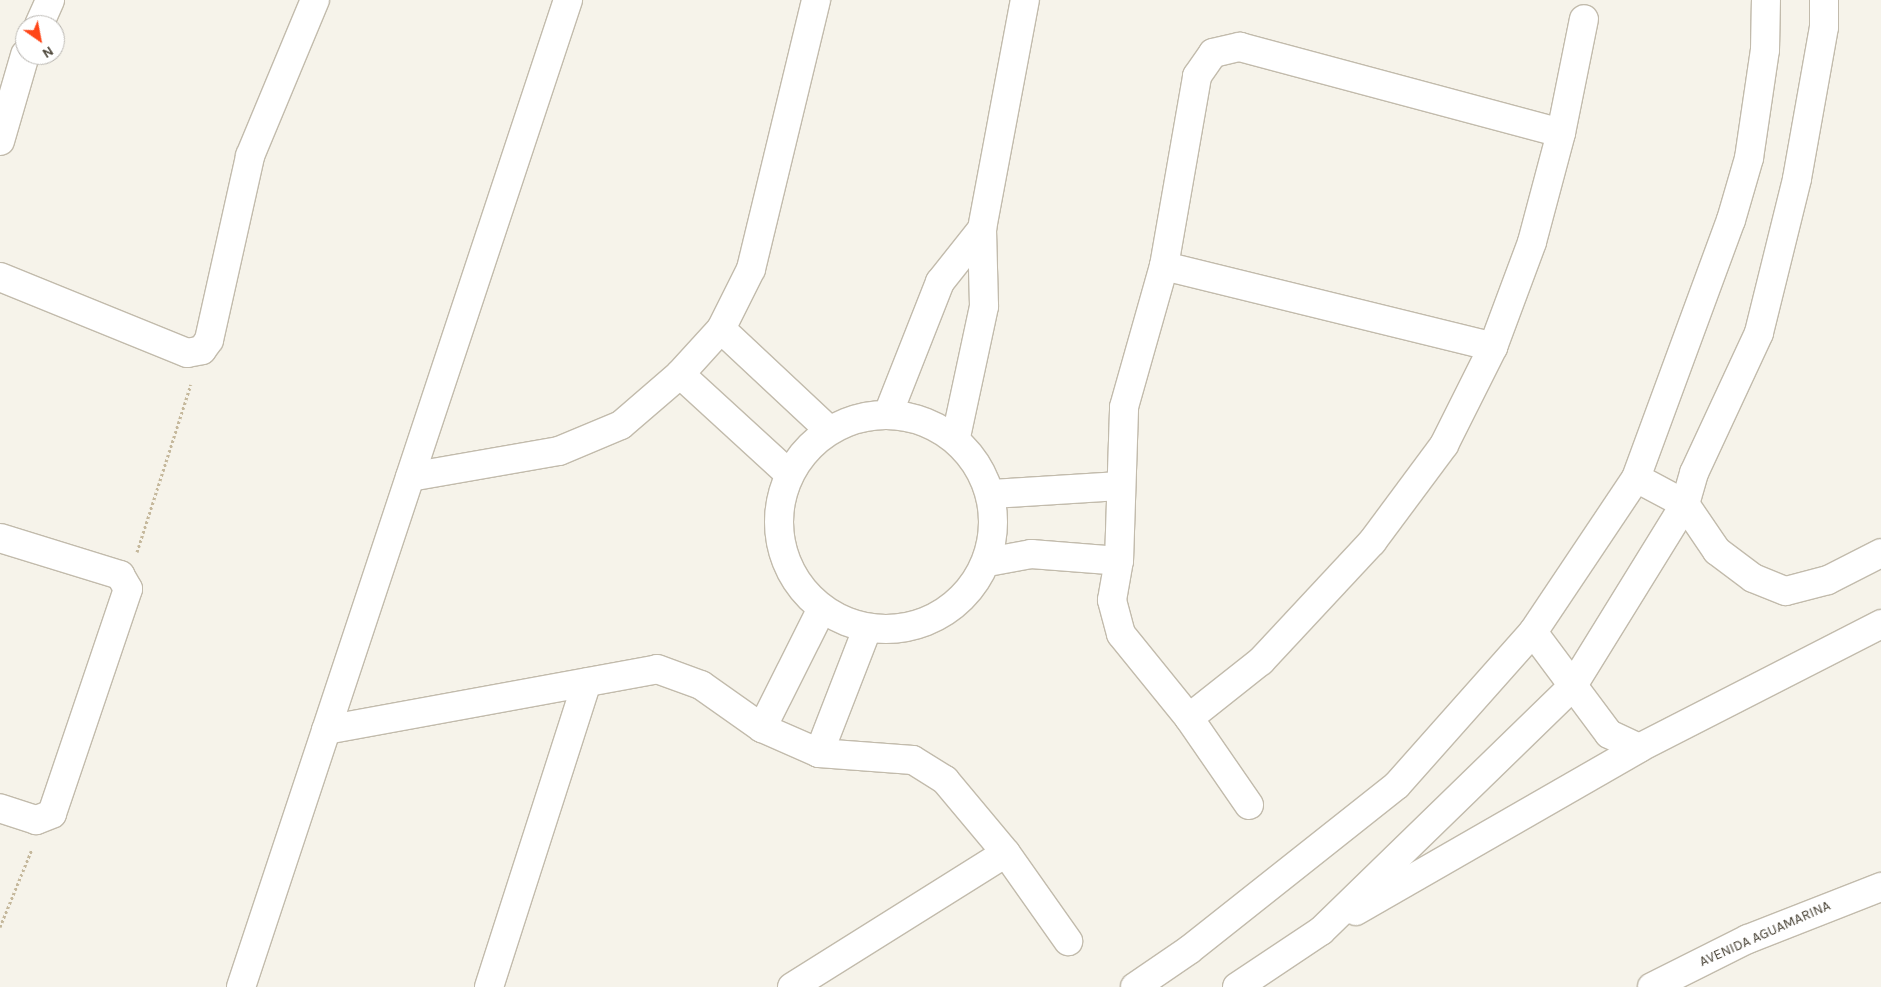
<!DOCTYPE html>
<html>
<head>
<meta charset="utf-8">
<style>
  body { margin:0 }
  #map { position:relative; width:1881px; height:987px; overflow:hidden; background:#f6f3ea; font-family:Karla,sans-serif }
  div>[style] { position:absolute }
  .path>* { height:3px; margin-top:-1.5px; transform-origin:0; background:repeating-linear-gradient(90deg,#c5b89c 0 2.5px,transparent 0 5px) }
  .roads { filter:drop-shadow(1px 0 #c2bbac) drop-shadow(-1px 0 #c2bbac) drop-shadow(0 1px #c2bbac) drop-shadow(0 -1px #c2bbac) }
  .minor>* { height:28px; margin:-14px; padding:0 14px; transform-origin:14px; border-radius:14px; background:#fff }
  .minor>.ring { margin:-14px; padding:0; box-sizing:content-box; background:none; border:28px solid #fff; border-radius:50% }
  span { translate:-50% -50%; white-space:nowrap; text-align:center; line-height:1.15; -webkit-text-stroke:4.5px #fff; paint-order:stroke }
  .street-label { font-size:14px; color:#4a4437 }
  .north { position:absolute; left:15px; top:15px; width:50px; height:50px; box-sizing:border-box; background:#fff; border:1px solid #b7b4af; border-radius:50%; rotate:147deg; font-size:14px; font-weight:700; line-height:20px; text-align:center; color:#4a4437 }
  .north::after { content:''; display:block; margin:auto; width:18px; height:22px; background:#ff4618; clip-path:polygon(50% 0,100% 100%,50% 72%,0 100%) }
</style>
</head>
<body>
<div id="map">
  <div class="path">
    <div style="left:137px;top:552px;width:176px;rotate:-72.2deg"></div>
    <div style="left:0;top:927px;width:84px;rotate:-67.7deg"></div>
  </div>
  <div class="roads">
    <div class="minor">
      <div style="left:1824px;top:0;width:27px;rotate:90deg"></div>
      <div style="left:1824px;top:27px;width:154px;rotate:100.1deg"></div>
      <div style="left:1797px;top:179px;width:159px;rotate:103.9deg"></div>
      <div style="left:1759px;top:333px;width:154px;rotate:114.9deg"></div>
      <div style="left:1694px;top:473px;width:32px;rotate:106deg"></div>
      <div style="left:1685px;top:504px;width:57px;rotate:55.8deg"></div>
      <div style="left:1717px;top:551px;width:45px;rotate:36.9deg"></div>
      <div style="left:1753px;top:578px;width:35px;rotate:22deg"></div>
      <div style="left:1786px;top:591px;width:43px;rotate:-14.7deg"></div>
      <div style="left:1828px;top:580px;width:59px;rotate:-27deg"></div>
      <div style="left:39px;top:25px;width:27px;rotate:-66deg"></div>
      <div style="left:0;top:141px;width:90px;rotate:-73.8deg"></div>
      <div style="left:1164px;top:266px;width:339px;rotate:13.8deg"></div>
      <div style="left:0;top:277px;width:202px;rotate:22.1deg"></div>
      <div style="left:187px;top:353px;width:15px;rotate:-11deg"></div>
      <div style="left:202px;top:350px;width:12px;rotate:-55deg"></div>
      <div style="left:209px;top:340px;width:189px;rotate:-77.4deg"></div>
      <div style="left:250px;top:156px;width:169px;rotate:-67.4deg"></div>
      <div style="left:721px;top:329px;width:148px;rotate:43.1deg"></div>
      <div style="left:680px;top:374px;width:148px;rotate:42.5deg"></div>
      <div style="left:888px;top:414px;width:142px;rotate:-68.5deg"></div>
      <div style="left:940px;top:282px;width:68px;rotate:-51.6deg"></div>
      <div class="ring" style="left:779px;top:415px;width:186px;height:186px"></div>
      <div style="left:956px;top:437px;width:134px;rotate:-77.9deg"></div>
      <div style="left:984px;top:306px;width:77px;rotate:-91.5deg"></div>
      <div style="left:982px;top:229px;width:233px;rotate:-79.4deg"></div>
      <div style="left:410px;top:477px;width:151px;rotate:-9.9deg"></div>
      <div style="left:559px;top:451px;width:67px;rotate:-22.8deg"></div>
      <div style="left:621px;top:425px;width:78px;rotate:-40.8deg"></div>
      <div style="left:680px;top:374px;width:61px;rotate:-47.7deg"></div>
      <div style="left:721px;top:329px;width:67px;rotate:-63.4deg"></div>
      <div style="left:751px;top:269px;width:277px;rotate:-76.4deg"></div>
      <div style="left:992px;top:494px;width:128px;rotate:-3.6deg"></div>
      <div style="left:0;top:538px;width:126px;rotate:17.1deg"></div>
      <div style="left:120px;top:575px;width:16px;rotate:60deg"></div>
      <div style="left:128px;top:589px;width:237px;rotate:108.7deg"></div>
      <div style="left:52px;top:814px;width:17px;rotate:159deg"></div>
      <div style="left:36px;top:820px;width:38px;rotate:-162deg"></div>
      <div style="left:988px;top:562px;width:44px;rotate:-10.5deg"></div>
      <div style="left:1031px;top:554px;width:88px;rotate:4.5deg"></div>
      <div style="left:1533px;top:632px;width:127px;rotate:53.3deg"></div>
      <div style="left:1609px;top:734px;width:33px;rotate:25deg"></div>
      <div style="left:1189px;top:718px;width:92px;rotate:-38.4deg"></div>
      <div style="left:1261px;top:661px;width:163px;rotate:-47deg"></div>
      <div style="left:1372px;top:542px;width:121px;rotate:-53.4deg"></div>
      <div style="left:1444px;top:445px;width:110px;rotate:-63.4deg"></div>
      <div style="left:1493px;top:347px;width:112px;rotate:-69.6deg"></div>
      <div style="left:1532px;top:242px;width:113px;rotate:-75.1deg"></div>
      <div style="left:1561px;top:133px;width:116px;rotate:-78.6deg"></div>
      <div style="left:762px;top:728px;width:132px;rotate:-63.4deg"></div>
      <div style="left:326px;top:730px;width:337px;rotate:-10.4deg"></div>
      <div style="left:657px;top:669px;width:47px;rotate:20deg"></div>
      <div style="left:701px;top:685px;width:75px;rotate:35.2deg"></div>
      <div style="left:762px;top:728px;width:62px;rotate:23.7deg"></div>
      <div style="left:819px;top:753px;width:94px;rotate:4.3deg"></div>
      <div style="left:913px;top:760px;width:38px;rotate:32deg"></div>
      <div style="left:945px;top:780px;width:95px;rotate:50.1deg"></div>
      <div style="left:1006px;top:853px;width:108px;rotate:54.8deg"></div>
      <div style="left:819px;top:753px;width:133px;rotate:-68.8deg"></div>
      <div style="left:1249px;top:805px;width:106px;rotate:-124.6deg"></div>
      <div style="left:1189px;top:718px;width:108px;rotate:-129deg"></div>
      <div style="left:1121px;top:634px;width:35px;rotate:-105deg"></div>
      <div style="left:1112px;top:600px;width:40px;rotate:-80deg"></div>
      <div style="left:1119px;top:561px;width:154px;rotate:-88.1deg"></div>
      <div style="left:1124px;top:407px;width:147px;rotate:-74.2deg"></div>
      <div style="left:1164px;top:266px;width:193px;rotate:-80.1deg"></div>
      <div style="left:1197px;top:76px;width:28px;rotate:-55deg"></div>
      <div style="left:1213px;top:53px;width:28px;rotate:-13deg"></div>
      <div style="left:1240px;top:47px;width:332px;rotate:15deg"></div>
      <div style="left:1356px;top:911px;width:327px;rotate:-29.9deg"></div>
      <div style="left:1639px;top:748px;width:272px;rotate:-27.1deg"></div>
      <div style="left:241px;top:987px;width:1040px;rotate:-71.67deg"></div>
      <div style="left:489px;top:987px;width:320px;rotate:-72.2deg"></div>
      <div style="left:792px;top:987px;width:252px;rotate:-32.1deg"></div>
      <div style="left:1135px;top:987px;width:65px;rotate:-34.4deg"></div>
      <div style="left:1189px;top:950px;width:265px;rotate:-38.4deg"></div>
      <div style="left:1397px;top:785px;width:205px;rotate:-48.4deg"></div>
      <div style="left:1533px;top:632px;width:185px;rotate:-56.2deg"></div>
      <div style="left:1636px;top:478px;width:275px;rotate:-69.8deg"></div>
      <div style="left:1731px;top:220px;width:65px;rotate:-73.8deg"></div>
      <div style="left:1749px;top:158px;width:109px;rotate:-81.6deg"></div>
      <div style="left:1765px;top:50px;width:50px;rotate:-88.9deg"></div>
      <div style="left:1237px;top:987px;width:101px;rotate:-33.7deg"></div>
      <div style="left:1321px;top:931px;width:350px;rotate:-44.2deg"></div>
      <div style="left:1572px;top:687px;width:215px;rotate:-58.3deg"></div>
      <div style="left:1685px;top:504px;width:55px;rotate:-152deg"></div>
      <div style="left:1652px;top:987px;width:107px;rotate:-26.6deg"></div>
      <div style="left:1748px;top:939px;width:143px;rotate:-21.4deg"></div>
    </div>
  </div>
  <div class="street-label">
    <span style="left:1765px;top:934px;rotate:-24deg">AVENIDA AGUAMARINA</span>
  </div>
  <div class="north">N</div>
</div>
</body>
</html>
